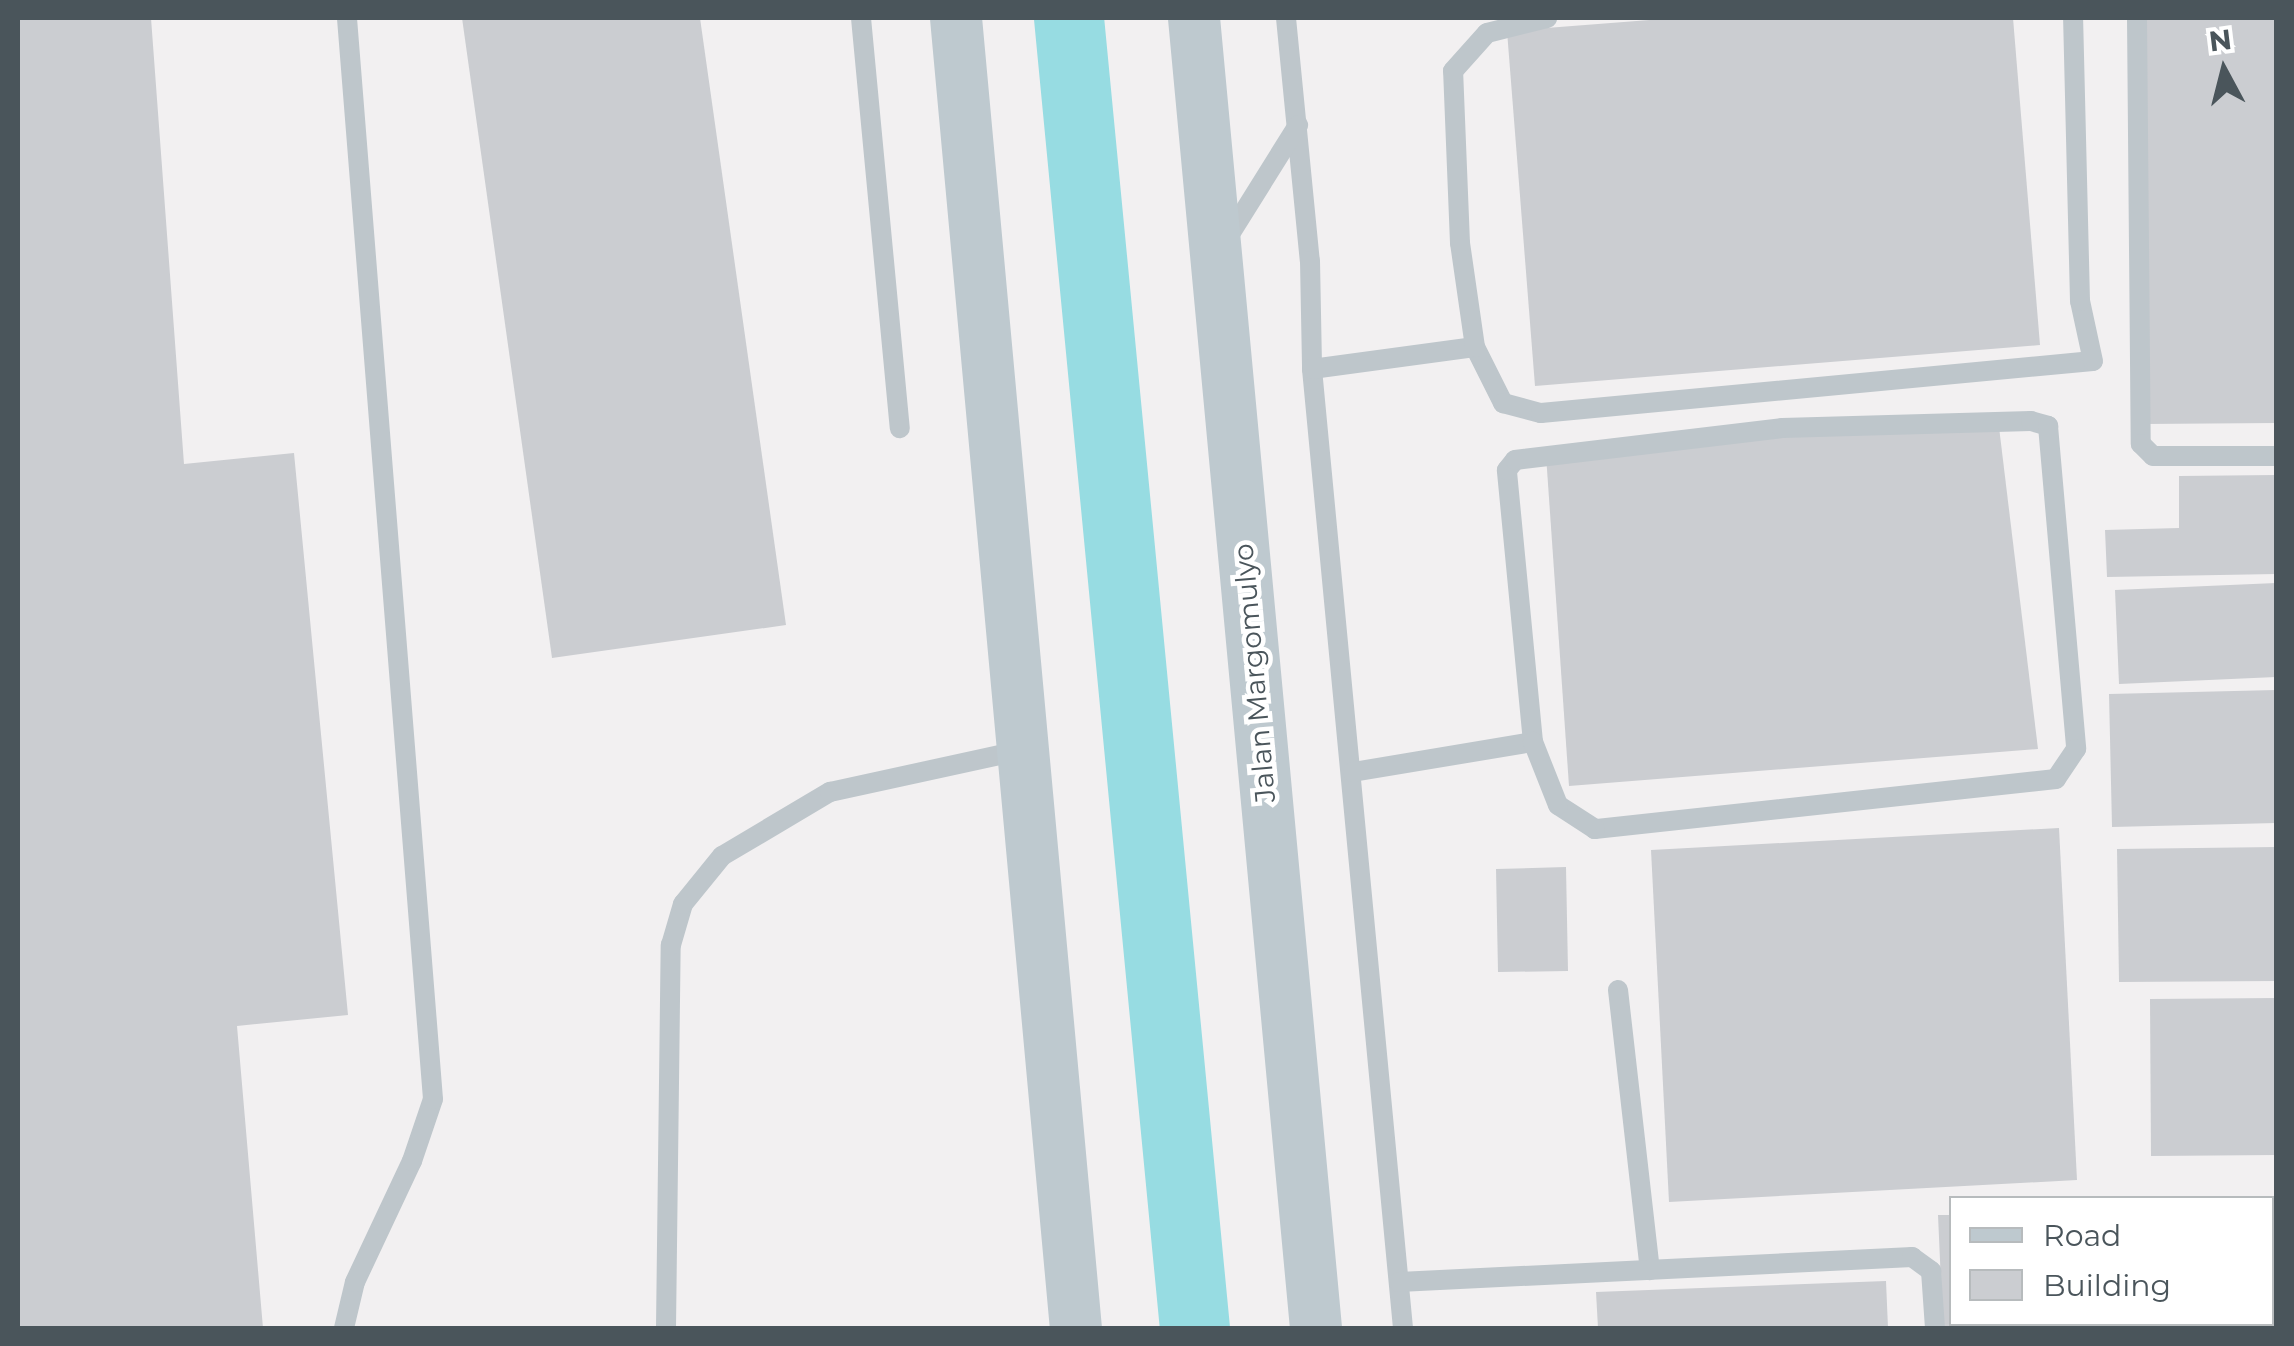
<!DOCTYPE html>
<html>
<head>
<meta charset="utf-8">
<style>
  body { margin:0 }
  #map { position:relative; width:2294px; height:1346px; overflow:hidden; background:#f2f0f1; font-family:Montserrat,sans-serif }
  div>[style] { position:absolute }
  .river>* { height:70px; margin:-35px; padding:0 35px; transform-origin:35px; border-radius:35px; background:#97dce2 }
  .building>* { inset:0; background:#cbcdd1 }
  .lane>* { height:20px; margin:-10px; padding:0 10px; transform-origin:10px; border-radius:10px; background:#bec6cb }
  .secondary>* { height:52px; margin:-26px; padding:0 26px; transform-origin:26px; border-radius:26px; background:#bec9cf }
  span { translate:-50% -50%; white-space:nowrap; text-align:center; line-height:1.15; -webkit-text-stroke:9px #fff; paint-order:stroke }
  .street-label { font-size:28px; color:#4a555b }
  .frame { position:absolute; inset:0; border:20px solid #4a555b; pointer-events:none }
  .legend { position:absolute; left:1949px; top:1196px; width:325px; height:130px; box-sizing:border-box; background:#fff; border:2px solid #b7bbbd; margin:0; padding:12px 18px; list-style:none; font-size:30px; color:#4a555b }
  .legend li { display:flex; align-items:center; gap:20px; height:50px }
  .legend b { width:50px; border:2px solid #b7bbbd }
  .north { position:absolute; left:2174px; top:20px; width:100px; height:100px; -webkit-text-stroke:8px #fff; paint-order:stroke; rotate:353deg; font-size:28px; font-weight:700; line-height:40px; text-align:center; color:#4a555b }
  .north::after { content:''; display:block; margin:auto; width:35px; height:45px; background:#4a555b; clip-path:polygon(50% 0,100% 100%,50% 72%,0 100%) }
</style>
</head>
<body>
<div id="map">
  <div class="river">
    <div style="left:1069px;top:18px;width:1316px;rotate:84.51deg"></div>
  </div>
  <div class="building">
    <div style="clip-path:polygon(18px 18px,151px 18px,184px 464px,294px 453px,348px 1015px,237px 1026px,263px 1328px,18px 1328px)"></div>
    <div style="clip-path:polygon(462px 18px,700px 18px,786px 625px,552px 658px)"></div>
    <div style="clip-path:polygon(1675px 18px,2013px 18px,2040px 345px,1535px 386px,1507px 31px)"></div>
    <div style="clip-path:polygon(2142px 18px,2276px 18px,2276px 423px,2144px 424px)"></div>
    <div style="clip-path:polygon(1999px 427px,2038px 749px,1569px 786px,1546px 455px,1843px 429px)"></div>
    <div style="clip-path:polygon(2276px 475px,2276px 574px,2107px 577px,2105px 530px,2179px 528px,2179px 476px)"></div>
    <div style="clip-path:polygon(2276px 583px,2276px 677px,2119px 684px,2115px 590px)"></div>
    <div style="clip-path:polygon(2276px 690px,2276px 823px,2112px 827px,2109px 694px)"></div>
    <div style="clip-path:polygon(2059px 828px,2077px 1180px,1669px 1202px,1651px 850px)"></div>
    <div style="clip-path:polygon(2276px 847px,2276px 981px,2119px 982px,2117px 849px)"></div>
    <div style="clip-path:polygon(1566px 867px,1568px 971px,1498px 972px,1496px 869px)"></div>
    <div style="clip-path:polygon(2276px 998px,2276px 1155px,2151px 1156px,2150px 999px)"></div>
    <div style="clip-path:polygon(1938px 1215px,1952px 1215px,1952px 1324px,2088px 1328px,1943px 1328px)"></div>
    <div style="clip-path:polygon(1886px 1281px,1888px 1328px,1598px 1328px,1596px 1292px)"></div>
  </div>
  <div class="lane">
    <div style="left:861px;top:18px;width:412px;rotate:84.6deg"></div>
    <div style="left:1286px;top:18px;width:244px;rotate:84.4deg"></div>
    <div style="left:1310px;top:261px;width:108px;rotate:88.9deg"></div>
    <div style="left:1312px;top:369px;width:963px;rotate:84.58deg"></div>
    <div style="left:2137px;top:18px;width:426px;rotate:89.5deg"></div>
    <div style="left:2141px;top:444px;width:17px;rotate:45deg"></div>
    <div style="left:2153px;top:456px;width:123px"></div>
    <div style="left:1225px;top:242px;width:138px;rotate:-58deg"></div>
    <div style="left:1475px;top:347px;width:63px;rotate:63.4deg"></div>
    <div style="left:1503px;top:403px;width:39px;rotate:15deg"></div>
    <div style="left:1541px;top:413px;width:554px;rotate:-5.38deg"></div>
    <div style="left:2093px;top:361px;width:61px;rotate:-102.2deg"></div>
    <div style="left:2080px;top:301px;width:283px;rotate:-91.4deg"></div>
    <div style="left:1312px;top:369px;width:164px;rotate:-7.7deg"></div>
    <div style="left:1475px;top:347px;width:105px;rotate:-98.2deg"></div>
    <div style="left:1460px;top:243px;width:172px;rotate:-92.3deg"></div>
    <div style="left:1453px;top:71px;width:51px;rotate:-48.2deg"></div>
    <div style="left:1487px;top:33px;width:62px;rotate:-14deg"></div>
    <div style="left:1353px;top:772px;width:182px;rotate:-9.5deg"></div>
    <div style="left:1533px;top:742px;width:273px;rotate:-95.5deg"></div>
    <div style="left:1507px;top:470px;width:13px;rotate:-51deg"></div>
    <div style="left:1515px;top:460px;width:269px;rotate:-6.8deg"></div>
    <div style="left:1782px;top:428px;width:249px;rotate:-1.6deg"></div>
    <div style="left:2031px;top:421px;width:18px;rotate:16deg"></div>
    <div style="left:2048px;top:426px;width:324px;rotate:85deg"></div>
    <div style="left:2076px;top:749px;width:36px;rotate:124deg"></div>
    <div style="left:2056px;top:779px;width:464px;rotate:173.8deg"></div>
    <div style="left:1595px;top:829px;width:44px;rotate:-147deg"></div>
    <div style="left:1558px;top:805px;width:68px;rotate:-111.6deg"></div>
    <div style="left:1618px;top:990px;width:282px;rotate:83.5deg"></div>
    <div style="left:1399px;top:1282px;width:514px;rotate:-2.79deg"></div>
    <div style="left:1912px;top:1257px;width:24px;rotate:36deg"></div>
    <div style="left:1931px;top:1271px;width:57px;rotate:86deg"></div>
    <div style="left:344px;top:1328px;width:47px;rotate:-76.6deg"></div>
    <div style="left:355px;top:1282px;width:134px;rotate:-64.8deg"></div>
    <div style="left:412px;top:1161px;width:65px;rotate:-71.3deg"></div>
    <div style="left:433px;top:1099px;width:1084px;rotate:-94.55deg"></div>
    <div style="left:666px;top:1328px;width:383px;rotate:-89.3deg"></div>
    <div style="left:671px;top:945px;width:43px;rotate:-73.7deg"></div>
    <div style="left:683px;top:904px;width:62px;rotate:-50.9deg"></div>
    <div style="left:722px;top:856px;width:126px;rotate:-30.7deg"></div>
    <div style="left:830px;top:792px;width:197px;rotate:-12.3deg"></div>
  </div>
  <div class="secondary">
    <div style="left:956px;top:18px;width:1315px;rotate:84.77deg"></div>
    <div style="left:1194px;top:18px;width:1316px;rotate:84.68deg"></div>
  </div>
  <div class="street-label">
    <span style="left:1254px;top:673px;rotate:-95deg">Jalan Margomulyo</span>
  </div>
  <div class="frame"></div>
  <ul class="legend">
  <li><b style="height:12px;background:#bec9cf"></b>Road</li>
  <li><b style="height:28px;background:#cbcdd1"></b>Building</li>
  </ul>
  <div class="north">N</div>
</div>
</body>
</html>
